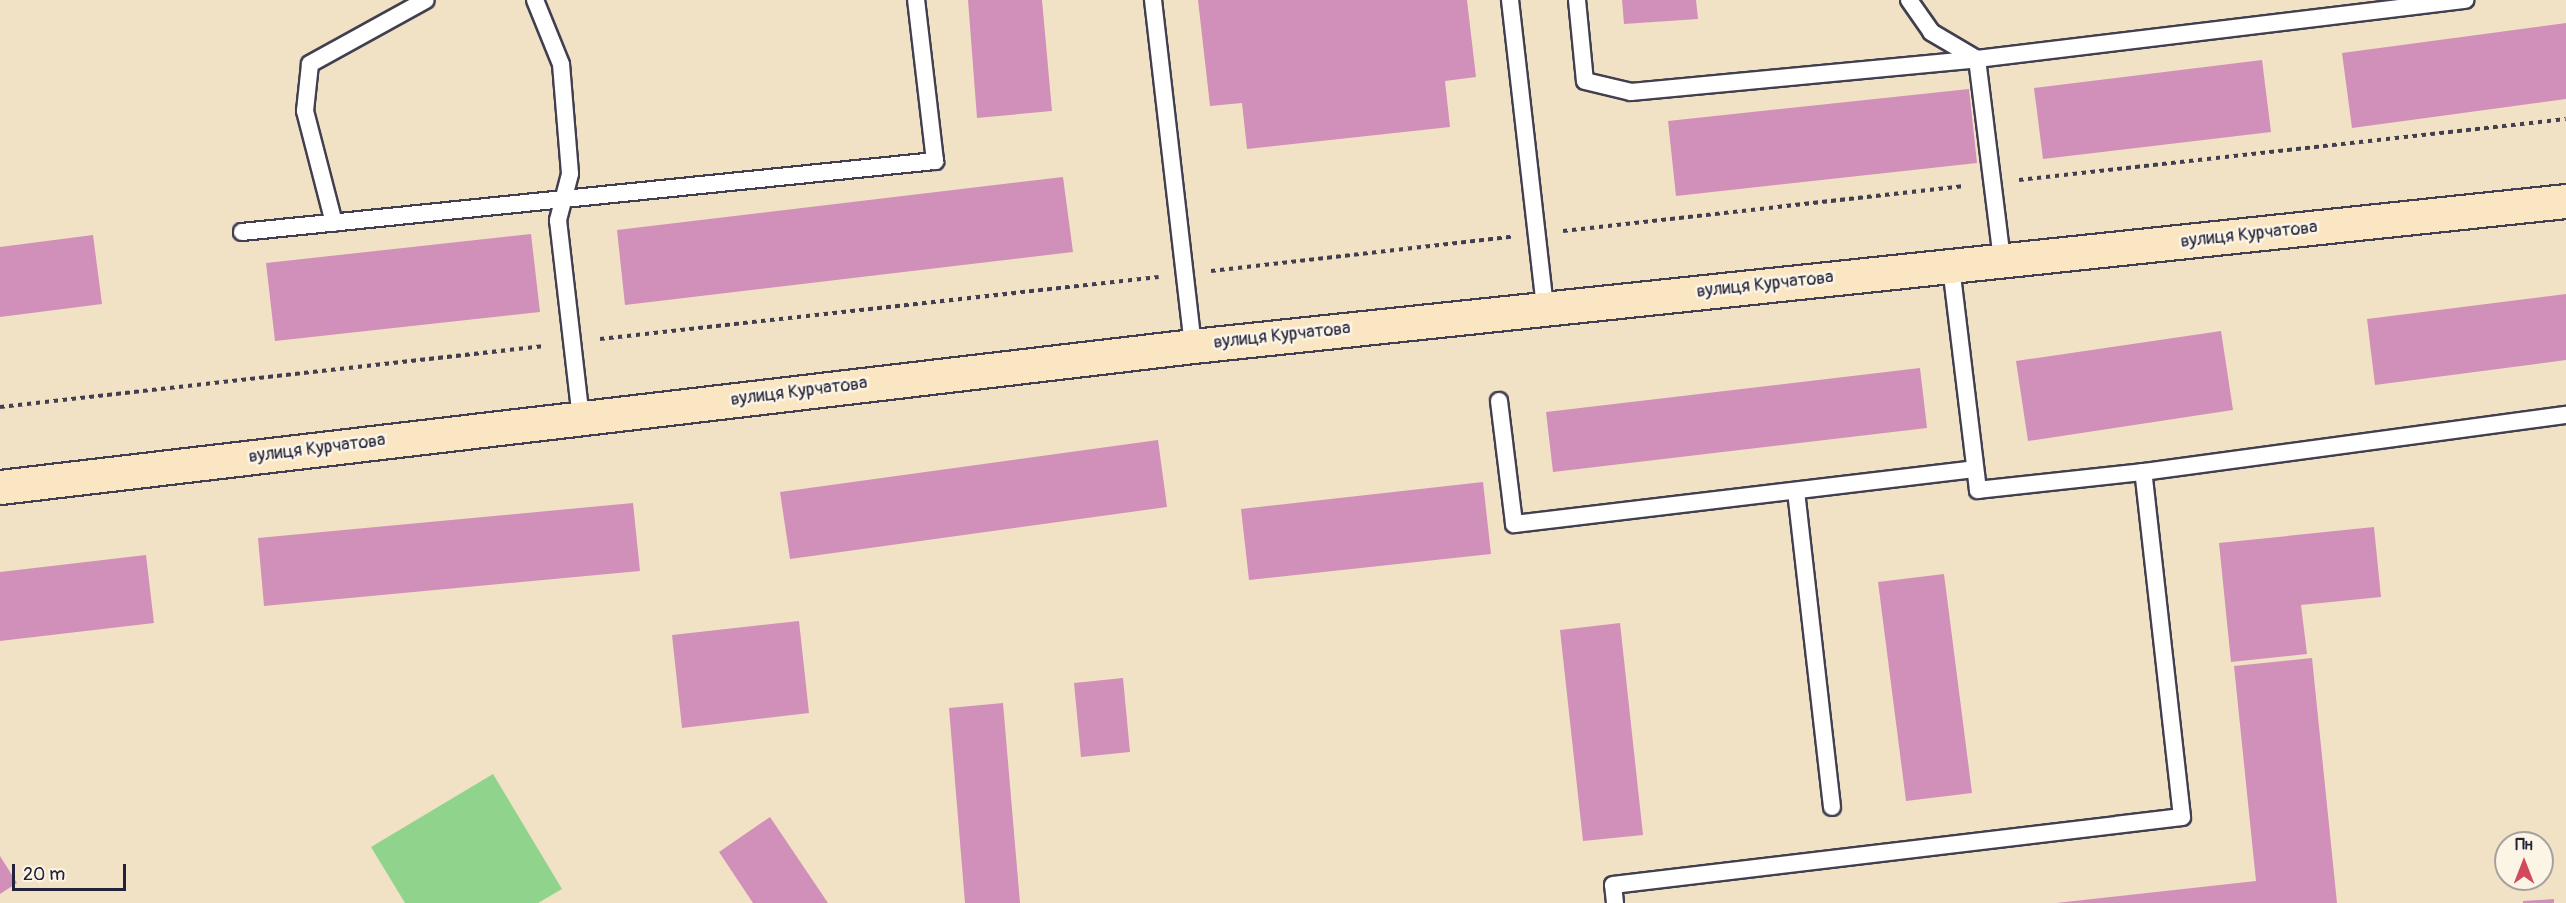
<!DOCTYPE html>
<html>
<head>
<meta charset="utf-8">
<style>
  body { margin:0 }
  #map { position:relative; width:2566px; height:903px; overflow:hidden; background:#f2e2c5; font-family:Pangolin,sans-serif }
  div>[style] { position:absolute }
  .green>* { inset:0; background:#90d38c }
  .building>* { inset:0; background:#d190b9 }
  .path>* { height:4px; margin-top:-2px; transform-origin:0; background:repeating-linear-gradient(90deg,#413f50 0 4.5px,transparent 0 9px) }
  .roads { filter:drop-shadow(2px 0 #413f50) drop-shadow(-2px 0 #413f50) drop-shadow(0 2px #413f50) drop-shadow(0 -2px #413f50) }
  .service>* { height:16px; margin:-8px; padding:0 8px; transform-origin:8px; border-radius:8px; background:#fff }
  .secondary>* { height:33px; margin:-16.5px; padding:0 16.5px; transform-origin:16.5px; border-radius:16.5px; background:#fbe6c4 }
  span { translate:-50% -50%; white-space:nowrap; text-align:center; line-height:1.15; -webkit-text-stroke:5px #fcf5e5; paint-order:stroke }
  .street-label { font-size:18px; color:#22223b }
  .north { position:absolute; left:2494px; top:831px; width:60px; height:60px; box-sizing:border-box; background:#fcf5e5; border:2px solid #a5a1a1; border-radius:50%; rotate:0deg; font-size:16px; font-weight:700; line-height:24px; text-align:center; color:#22223b }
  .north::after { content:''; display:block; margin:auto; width:21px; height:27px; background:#d1495b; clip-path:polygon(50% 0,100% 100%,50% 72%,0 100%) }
  .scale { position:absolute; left:12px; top:864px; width:114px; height:27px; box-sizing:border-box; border:3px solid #22223b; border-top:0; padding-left:8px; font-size:18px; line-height:21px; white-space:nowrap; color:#22223b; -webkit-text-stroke:4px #fcf5e5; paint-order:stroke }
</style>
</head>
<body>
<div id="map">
  <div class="green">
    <div style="clip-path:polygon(493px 774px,562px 889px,538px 903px,405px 903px,371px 847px)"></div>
  </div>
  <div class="building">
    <div style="clip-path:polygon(968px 0,1042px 0,1052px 111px,977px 118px)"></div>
    <div style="clip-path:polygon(1198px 0,1467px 0,1476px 77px,1445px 81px,1450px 127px,1247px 149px,1242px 103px,1210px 106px)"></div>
    <div style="clip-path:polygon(1622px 0,1696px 0,1698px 19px,1624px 24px)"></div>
    <div style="clip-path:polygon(2566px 23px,2566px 99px,2352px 128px,2342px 53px)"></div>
    <div style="clip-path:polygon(2262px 60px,2271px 132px,2043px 159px,2034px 88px)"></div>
    <div style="clip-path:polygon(1969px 89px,1977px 163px,1676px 196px,1668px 121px)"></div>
    <div style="clip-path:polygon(1063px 177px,1073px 252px,625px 305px,617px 230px)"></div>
    <div style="clip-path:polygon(531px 234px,540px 312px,275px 341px,266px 263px)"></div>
    <div style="clip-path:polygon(93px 235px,102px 304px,0 317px,0 247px)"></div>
    <div style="clip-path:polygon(2566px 294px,2566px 360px,2375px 385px,2367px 319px)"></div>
    <div style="clip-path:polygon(2221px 331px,2233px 410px,2028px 441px,2016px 361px)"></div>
    <div style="clip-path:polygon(1920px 368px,1927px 428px,1553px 472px,1546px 412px)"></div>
    <div style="clip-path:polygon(1158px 440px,1167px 507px,790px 559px,780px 492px)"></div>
    <div style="clip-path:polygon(1483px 482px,1491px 554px,1249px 580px,1241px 509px)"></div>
    <div style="clip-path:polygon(633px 503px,640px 571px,264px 606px,258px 538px)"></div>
    <div style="clip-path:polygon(2374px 527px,2381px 597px,2301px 605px,2307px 654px,2231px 662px,2219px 543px)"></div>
    <div style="clip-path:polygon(146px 555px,154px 623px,0 641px,0 572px)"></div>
    <div style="clip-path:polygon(1944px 574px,1972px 793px,1906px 801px,1878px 582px)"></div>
    <div style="clip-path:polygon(799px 621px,809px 713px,682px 728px,672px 635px)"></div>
    <div style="clip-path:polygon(1620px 623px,1643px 835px,1583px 841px,1560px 630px)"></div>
    <div style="clip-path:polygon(2312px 658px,2337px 903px,2056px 903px,2256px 881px,2234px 666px)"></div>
    <div style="clip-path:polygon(1123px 678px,1130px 752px,1081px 757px,1074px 683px)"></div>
    <div style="clip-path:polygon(1003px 703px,1020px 903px,965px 903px,949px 708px)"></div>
    <div style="clip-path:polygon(770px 817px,828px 903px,753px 903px,719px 852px)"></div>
    <div style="clip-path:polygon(0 856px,17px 883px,0 894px)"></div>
    <div style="clip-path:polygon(2554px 899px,2554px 903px,2523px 903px,2523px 901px)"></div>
  </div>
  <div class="path">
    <div style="left:2019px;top:180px;width:550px;rotate:-6.36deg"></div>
    <div style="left:1563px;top:231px;width:404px;rotate:-6.4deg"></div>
    <div style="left:1211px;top:271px;width:302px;rotate:-6.5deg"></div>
    <div style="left:600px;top:339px;width:562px;rotate:-6.33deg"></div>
    <div style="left:0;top:407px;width:548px;rotate:-6.39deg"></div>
  </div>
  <div class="roads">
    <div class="service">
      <div style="left:535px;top:0;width:69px;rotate:67.9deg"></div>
      <div style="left:561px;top:64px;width:110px;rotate:85.3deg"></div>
      <div style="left:570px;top:174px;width:48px;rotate:104.6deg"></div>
      <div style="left:558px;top:220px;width:199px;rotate:83.4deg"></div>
      <div style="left:1153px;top:0;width:348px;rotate:83.4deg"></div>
      <div style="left:1510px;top:0;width:311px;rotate:83.5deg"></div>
      <div style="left:1577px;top:0;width:81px;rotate:84.4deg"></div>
      <div style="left:1585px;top:81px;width:47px;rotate:13.4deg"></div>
      <div style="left:1631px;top:92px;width:348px;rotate:-5.4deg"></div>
      <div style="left:1977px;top:59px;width:492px;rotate:-6.9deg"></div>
      <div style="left:1909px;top:0;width:39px;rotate:55deg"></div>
      <div style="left:1931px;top:32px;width:53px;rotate:30.4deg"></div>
      <div style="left:1977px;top:59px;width:204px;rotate:82.9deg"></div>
      <div style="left:334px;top:223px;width:116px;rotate:-104.5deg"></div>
      <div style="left:305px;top:111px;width:47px;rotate:-83.9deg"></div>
      <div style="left:310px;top:64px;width:132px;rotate:-28.9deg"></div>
      <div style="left:242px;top:232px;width:697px;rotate:-5.85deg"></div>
      <div style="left:935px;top:161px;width:162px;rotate:-96.7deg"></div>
      <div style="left:1499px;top:401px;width:124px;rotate:83deg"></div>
      <div style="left:1514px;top:524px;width:464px;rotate:-6.8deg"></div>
      <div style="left:2143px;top:472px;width:427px;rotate:-7.7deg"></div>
      <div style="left:1796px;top:491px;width:318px;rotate:83.5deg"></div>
      <div style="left:1615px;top:903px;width:18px;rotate:-96deg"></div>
      <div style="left:1613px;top:885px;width:573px;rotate:-6.81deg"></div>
      <div style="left:2182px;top:817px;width:347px;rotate:-96.4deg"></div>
      <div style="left:2143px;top:472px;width:166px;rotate:173.8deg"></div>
      <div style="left:1978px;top:490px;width:226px;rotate:-96.9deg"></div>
    </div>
    <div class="secondary">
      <div style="left:0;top:487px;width:1201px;rotate:-6.74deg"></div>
      <div style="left:1193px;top:346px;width:1381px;rotate:-6.03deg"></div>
    </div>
  </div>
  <div class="street-label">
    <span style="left:2249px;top:235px;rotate:-6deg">вулиця Курчатова</span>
    <span style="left:1765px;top:285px;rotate:-6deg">вулиця Курчатова</span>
    <span style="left:1282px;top:336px;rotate:-6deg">вулиця Курчатова</span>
    <span style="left:799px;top:392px;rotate:-7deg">вулиця Курчатова</span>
    <span style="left:317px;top:449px;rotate:-7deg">вулиця Курчатова</span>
  </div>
  <div class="north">Пн</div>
  <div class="scale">20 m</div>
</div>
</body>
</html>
